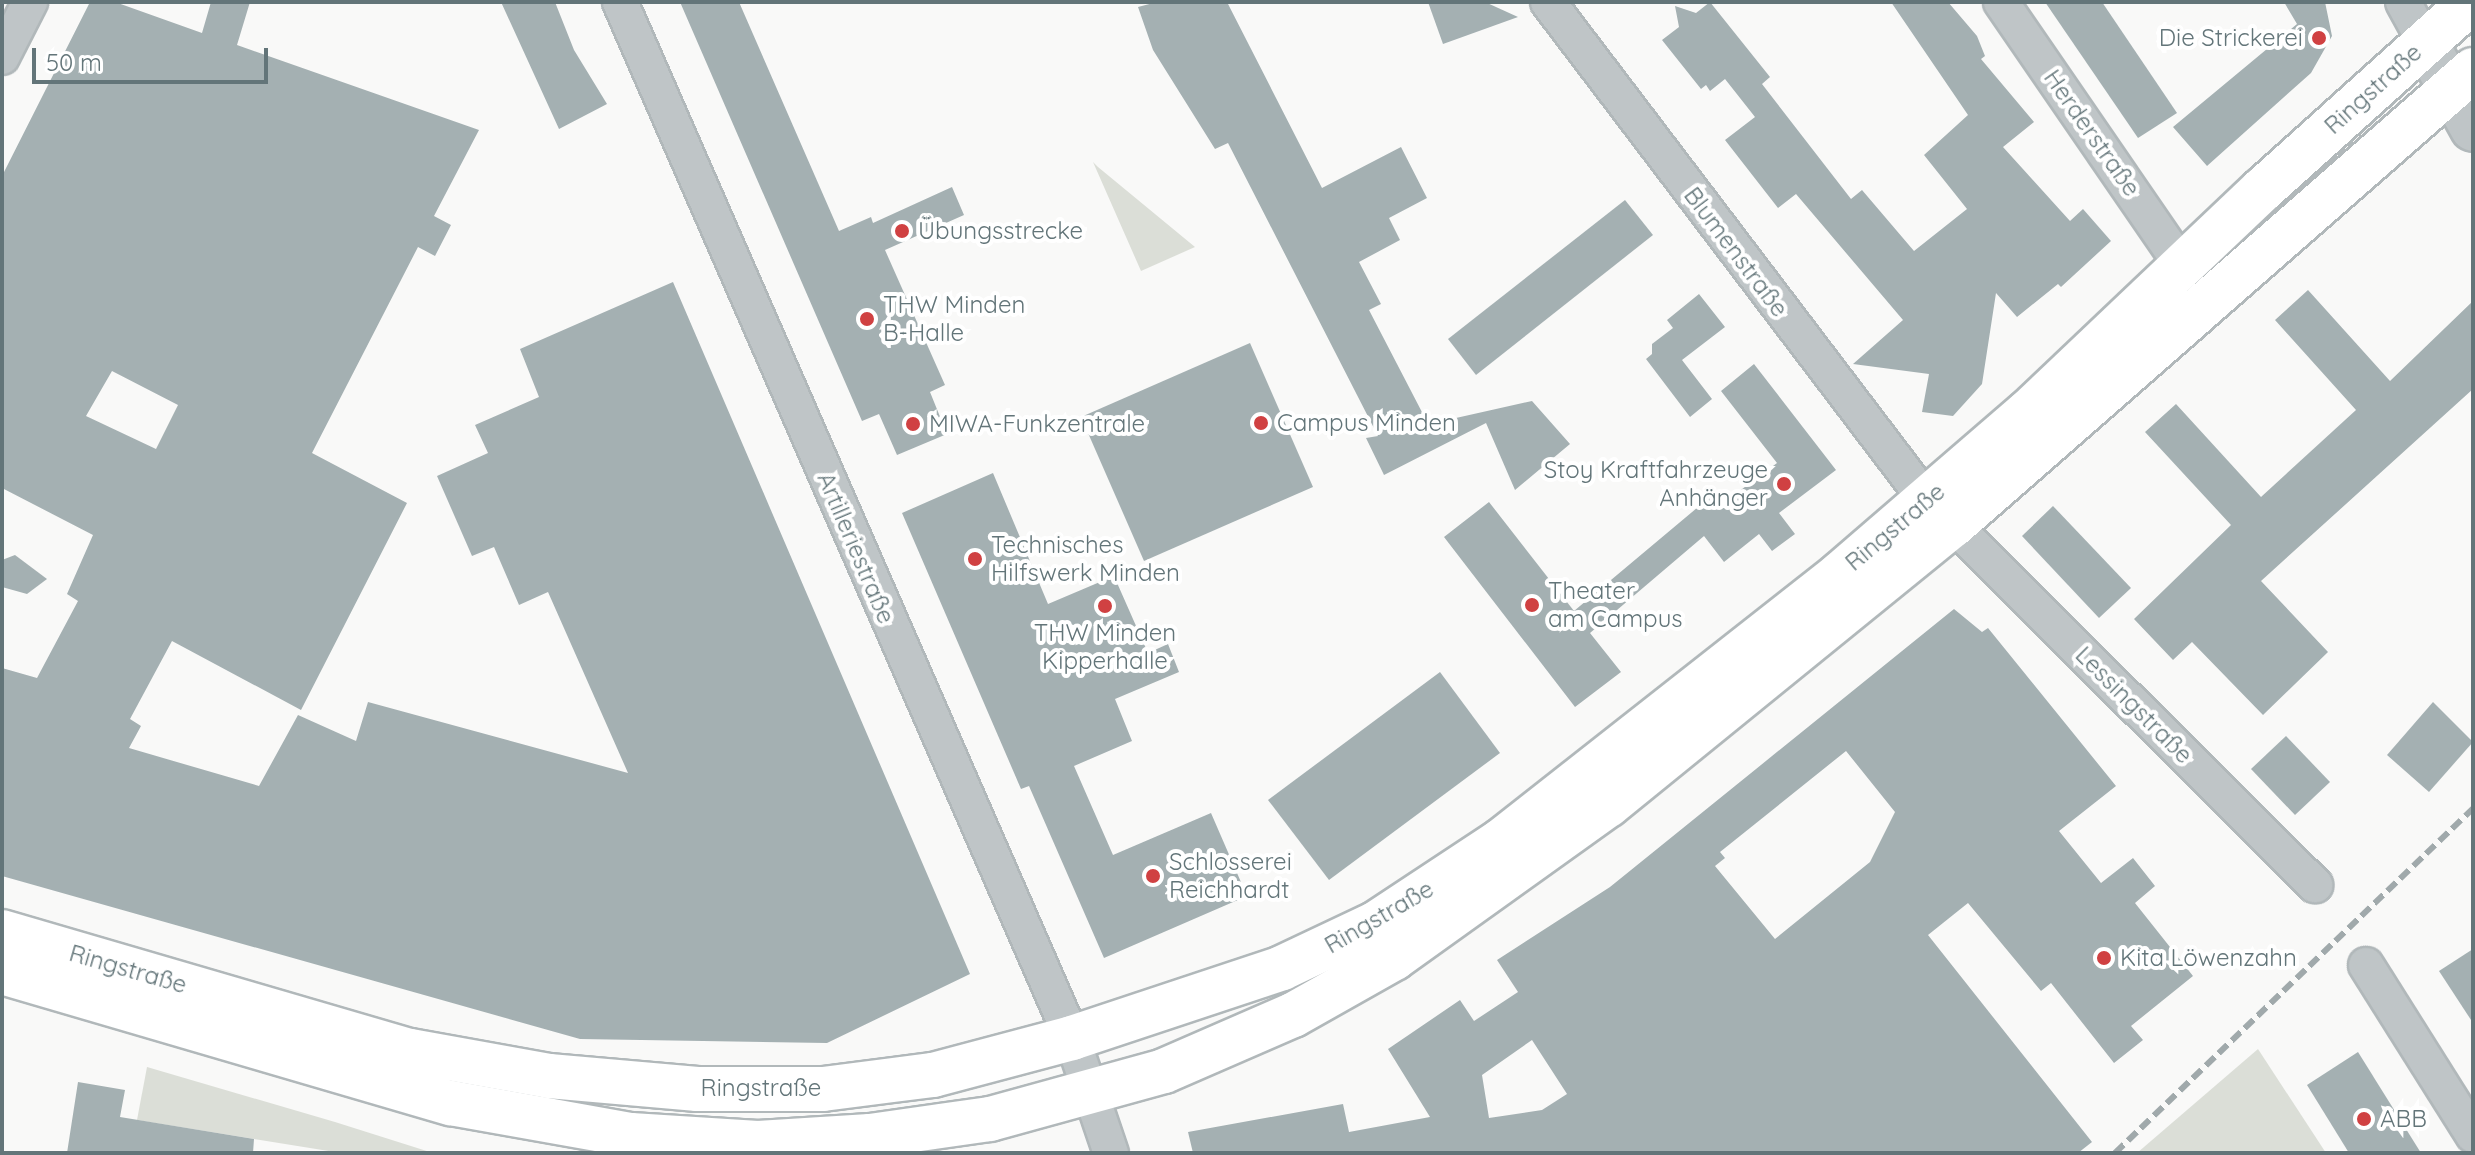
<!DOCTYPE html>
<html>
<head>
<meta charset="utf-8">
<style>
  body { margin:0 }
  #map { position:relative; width:2475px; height:1155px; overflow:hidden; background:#f9f9f8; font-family:Quicksand,sans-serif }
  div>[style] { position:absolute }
  .green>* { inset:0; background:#dbded7 }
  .building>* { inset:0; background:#a4b0b2 }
  .roads { filter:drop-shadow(2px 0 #b1b8ba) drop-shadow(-2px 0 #b1b8ba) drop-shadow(0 2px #b1b8ba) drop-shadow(0 -2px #b1b8ba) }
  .minor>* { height:34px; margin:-17px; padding:0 17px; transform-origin:17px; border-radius:17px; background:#bfc5c7 }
  .tertiary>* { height:44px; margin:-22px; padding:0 22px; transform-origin:22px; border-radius:22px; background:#bfc5c7 }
  .primary>* { height:44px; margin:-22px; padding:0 22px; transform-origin:22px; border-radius:22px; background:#fff }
  .rail>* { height:6px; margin-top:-3px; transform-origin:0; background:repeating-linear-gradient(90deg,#a0a9ab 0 12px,transparent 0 18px) }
  .dots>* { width:22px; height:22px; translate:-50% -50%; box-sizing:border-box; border:4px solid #fff; border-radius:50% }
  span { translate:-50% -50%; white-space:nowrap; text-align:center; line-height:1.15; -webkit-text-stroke:8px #fff; paint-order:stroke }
  .poi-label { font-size:24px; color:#637579 }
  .right { translate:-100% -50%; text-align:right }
  .left { translate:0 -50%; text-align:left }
  .street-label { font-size:24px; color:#637579 }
  .frame { position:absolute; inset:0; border:4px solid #637579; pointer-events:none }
  .scale { position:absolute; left:32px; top:48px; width:236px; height:36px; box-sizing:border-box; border:4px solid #637579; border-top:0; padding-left:10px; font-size:24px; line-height:28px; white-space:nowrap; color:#637579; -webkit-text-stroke:6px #fff; paint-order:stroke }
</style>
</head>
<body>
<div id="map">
  <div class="green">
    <div style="clip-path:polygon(1093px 162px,1098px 167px,1195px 247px,1141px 271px)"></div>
    <div style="clip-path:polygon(2258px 1049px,2326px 1153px,2137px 1153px)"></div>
    <div style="clip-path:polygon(147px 1067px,335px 1122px,433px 1153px,341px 1153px,137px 1120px)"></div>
  </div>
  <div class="building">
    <div style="clip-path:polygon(evenodd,90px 2px,115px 2px,202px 33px,211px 2px,250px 2px,237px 45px,479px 130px,434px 216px,451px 225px,435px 256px,418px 247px,312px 453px,407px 503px,301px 710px,172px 641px,130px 719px,141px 726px,129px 748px,259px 786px,298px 715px,356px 741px,368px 702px,628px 773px,548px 592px,519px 605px,494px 547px,472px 556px,437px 476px,488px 453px,475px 425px,539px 397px,520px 349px,673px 282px,970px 974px,827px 1043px,580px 1039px,2px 876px,2px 668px,37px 678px,78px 601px,67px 594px,93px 535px,2px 488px,2px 176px,90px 2px,112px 371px,178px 405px,156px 449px,86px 416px,112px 371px)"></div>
    <div style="clip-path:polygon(501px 2px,555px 2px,574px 50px,607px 104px,559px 129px)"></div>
    <div style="clip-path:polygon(680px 2px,739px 2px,839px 231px,871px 217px,873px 223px,952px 187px,964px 215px,885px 250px,945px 385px,930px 392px,947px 434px,897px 455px,879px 414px,862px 421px)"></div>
    <div style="clip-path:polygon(1157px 2px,1227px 2px,1322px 188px,1401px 147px,1427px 198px,1389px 218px,1400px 240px,1359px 262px,1381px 304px,1369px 310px,1424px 416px,1407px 429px,1532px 401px,1570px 444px,1515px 490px,1486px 423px,1384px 475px,1366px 438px,1378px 436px,1228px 143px,1215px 149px,1153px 50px,1138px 7px)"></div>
    <div style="clip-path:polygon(1428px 2px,1485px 2px,1518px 17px,1443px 44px)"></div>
    <div style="clip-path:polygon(1710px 2px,1770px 77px,1762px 84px,1851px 199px,1862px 190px,1914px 251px,1967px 209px,1924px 155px,1968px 115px,1891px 2px,1948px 2px,1977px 36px,1985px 56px,1981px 59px,2034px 122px,2003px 147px,2070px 221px,2083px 209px,2111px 241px,2061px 287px,2058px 284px,2017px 317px,1996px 293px,1982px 384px,1953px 416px,1922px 412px,1929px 374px,1853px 364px,1903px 320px,1796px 194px,1778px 208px,1725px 140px,1755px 117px,1725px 79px,1710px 91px,1706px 85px,1701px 89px,1662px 40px,1679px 27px,1675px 6px,1696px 13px)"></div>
    <div style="clip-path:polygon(2045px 2px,2102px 2px,2177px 113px,2138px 138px)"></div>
    <div style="clip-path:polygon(2284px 2px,2325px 2px,2332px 36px,2311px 73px,2207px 166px,2173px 127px,2297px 24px)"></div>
    <div style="clip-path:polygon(1625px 200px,1653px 235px,1476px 375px,1448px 339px)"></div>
    <div style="clip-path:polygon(2308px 290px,2390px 381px,2473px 301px,2473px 389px,2261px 581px,2328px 652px,2263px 715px,2192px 642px,2173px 660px,2134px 619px,2231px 525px,2145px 432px,2176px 404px,2261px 497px,2356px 410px,2275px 320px)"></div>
    <div style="clip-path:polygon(1699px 294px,1725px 327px,1682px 360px,1712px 399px,1690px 417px,1646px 359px,1652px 354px,1652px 344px,1673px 328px,1667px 320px)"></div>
    <div style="clip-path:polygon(1250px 343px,1313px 487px,1144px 561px,1081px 417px)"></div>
    <div style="clip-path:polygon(1754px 364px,1836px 470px,1779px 513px,1795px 534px,1772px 551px,1759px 534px,1724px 562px,1704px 536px,1590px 633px,1621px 672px,1575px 707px,1444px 537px,1489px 502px,1574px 611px,1710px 497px,1718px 507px,1777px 463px,1721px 391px)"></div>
    <div style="clip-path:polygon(993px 473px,1048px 604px,1114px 576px,1148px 653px,1168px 644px,1179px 672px,1115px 699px,1132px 741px,1074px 766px,1113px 855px,1211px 813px,1247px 896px,1104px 958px,1029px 786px,1021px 789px,902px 513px)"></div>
    <div style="clip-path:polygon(2053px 506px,2131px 588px,2099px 618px,2022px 536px)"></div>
    <div style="clip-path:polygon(15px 555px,47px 579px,27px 594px,2px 587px,2px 560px)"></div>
    <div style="clip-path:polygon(evenodd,1954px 609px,1982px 632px,1988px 628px,2116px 786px,2059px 831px,2101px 883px,2133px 858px,2155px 886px,2135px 903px,2193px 976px,2131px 1026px,2143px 1040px,2114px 1063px,2051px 983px,2041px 991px,1968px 903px,1928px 935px,2092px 1142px,2078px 1153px,1193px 1153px,1188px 1132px,1343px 1104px,1349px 1132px,1430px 1117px,1388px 1049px,1460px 1000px,1474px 1021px,1518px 992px,1497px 960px,1610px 887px,1954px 609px,1846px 751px,1895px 812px,1870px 862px,1775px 939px,1715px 866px,1725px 858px,1720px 852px,1846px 751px,1954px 609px,1532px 1040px,1567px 1094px,1542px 1110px,1489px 1118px,1482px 1075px,1532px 1040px)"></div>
    <div style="clip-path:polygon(1440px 672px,1500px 753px,1329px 880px,1268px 800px)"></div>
    <div style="clip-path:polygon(2433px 702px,2473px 742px,2429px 792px,2387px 755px)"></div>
    <div style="clip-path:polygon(2286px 736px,2330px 782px,2295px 815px,2251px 769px)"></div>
    <div style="clip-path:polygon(2473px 949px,2473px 1023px,2439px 971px)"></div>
    <div style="clip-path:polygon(2358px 1052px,2421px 1153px,2349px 1153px,2307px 1085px)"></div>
    <div style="clip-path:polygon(78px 1082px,125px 1090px,120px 1117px,254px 1139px,253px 1153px,67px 1153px)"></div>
  </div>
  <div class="roads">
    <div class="minor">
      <div style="left:620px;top:2px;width:1130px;rotate:66.43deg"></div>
      <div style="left:1072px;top:1038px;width:121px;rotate:71.3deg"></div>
      <div style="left:1548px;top:2px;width:627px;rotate:52.78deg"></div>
      <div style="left:2001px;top:2px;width:319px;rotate:55.5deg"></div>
      <div style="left:2403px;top:2px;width:46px;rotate:61.2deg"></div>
      <div style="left:2px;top:57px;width:62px;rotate:-63deg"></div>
      <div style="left:1953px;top:525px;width:511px;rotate:44.84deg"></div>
      <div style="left:2366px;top:965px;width:201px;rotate:57.8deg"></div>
    </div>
    <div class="tertiary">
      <div style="left:2425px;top:42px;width:99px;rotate:61.1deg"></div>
    </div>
    <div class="primary">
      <div style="left:2px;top:932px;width:425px;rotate:16.3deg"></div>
      <div style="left:410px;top:1051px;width:141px;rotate:10.2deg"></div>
      <div style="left:549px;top:1076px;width:149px;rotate:5deg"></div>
      <div style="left:697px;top:1089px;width:126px"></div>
      <div style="left:823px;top:1089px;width:111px;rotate:-7.3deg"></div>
      <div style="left:933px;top:1075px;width:144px;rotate:-14.9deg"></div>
      <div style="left:1072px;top:1038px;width:221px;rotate:-18.4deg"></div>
      <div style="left:1282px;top:968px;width:103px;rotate:-25.3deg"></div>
      <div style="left:1375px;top:924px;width:151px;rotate:-33.4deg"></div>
      <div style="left:1501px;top:841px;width:432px;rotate:-38.2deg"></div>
      <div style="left:1840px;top:574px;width:248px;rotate:-40.8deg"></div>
      <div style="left:2028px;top:412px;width:323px;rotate:-43.5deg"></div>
      <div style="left:2262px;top:190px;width:281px;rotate:-42deg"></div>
      <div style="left:2px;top:972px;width:468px;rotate:16.3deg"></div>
      <div style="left:451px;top:1103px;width:183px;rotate:10.1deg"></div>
      <div style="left:631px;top:1135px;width:127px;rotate:3.6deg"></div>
      <div style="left:758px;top:1143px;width:112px;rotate:-3.6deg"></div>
      <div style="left:870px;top:1136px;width:121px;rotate:-8.1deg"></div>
      <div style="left:990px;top:1119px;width:180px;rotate:-15.4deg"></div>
      <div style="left:1164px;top:1071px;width:141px;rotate:-23.5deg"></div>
      <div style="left:1293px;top:1015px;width:116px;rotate:-29.4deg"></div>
      <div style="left:1394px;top:958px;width:263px;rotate:-35.6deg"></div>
      <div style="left:1608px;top:805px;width:444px;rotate:-39.1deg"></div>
      <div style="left:1953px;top:525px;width:691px;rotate:-41.19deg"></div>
    </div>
  </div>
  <div class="rail">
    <div style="left:2115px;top:1153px;width:497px;rotate:-43.9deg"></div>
  </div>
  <div class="dots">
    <div style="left:2319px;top:38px;background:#d04142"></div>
    <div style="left:902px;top:231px;background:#d04142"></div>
    <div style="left:867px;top:319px;background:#d04142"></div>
    <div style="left:1261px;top:423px;background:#d04142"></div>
    <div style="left:913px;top:424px;background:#d04142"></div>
    <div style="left:1784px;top:484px;background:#d04142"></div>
    <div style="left:975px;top:559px;background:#d04142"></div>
    <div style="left:1532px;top:605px;background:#d04142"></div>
    <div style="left:1105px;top:606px;background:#d04142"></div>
    <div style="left:1153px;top:876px;background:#d04142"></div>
    <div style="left:2104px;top:958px;background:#d04142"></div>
    <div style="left:2364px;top:1119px;background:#d04142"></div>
  </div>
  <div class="poi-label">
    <span class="right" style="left:2303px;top:38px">Die Strickerei</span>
    <span class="left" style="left:918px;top:231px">Übungsstrecke</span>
    <span class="left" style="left:883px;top:319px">THW Minden<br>B-Halle</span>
    <span class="left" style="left:1277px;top:423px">Campus Minden</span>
    <span class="left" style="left:929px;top:424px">MIWA-Funkzentrale</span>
    <span class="right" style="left:1768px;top:484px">Stoy Kraftfahrzeuge<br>Anhänger</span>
    <span class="left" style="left:991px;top:559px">Technisches<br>Hilfswerk Minden</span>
    <span class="left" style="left:1548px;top:605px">Theater<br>am Campus</span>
    <span style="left:1105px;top:647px">THW Minden<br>Kipperhalle</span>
    <span class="left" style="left:1169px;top:876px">Schlosserei<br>Reichhardt</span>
    <span class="left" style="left:2120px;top:958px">Kita Löwenzahn</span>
    <span class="left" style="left:2380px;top:1119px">ABB</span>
  </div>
  <div class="street-label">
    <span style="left:2373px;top:89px;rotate:-42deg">Ringstraße</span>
    <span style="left:2092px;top:133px;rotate:55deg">Herderstraße</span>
    <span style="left:1736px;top:252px;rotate:53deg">Blumenstraße</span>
    <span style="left:1895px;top:527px;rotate:-40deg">Ringstraße</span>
    <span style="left:856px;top:548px;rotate:67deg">Artilleriestraße</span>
    <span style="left:2134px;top:705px;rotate:45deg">Lessingstraße</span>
    <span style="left:1379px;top:917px;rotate:-30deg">Ringstraße</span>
    <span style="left:128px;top:969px;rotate:16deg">Ringstraße</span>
    <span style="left:761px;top:1088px">Ringstraße</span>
  </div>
  <div class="frame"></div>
  <div class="scale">50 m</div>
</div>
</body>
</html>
